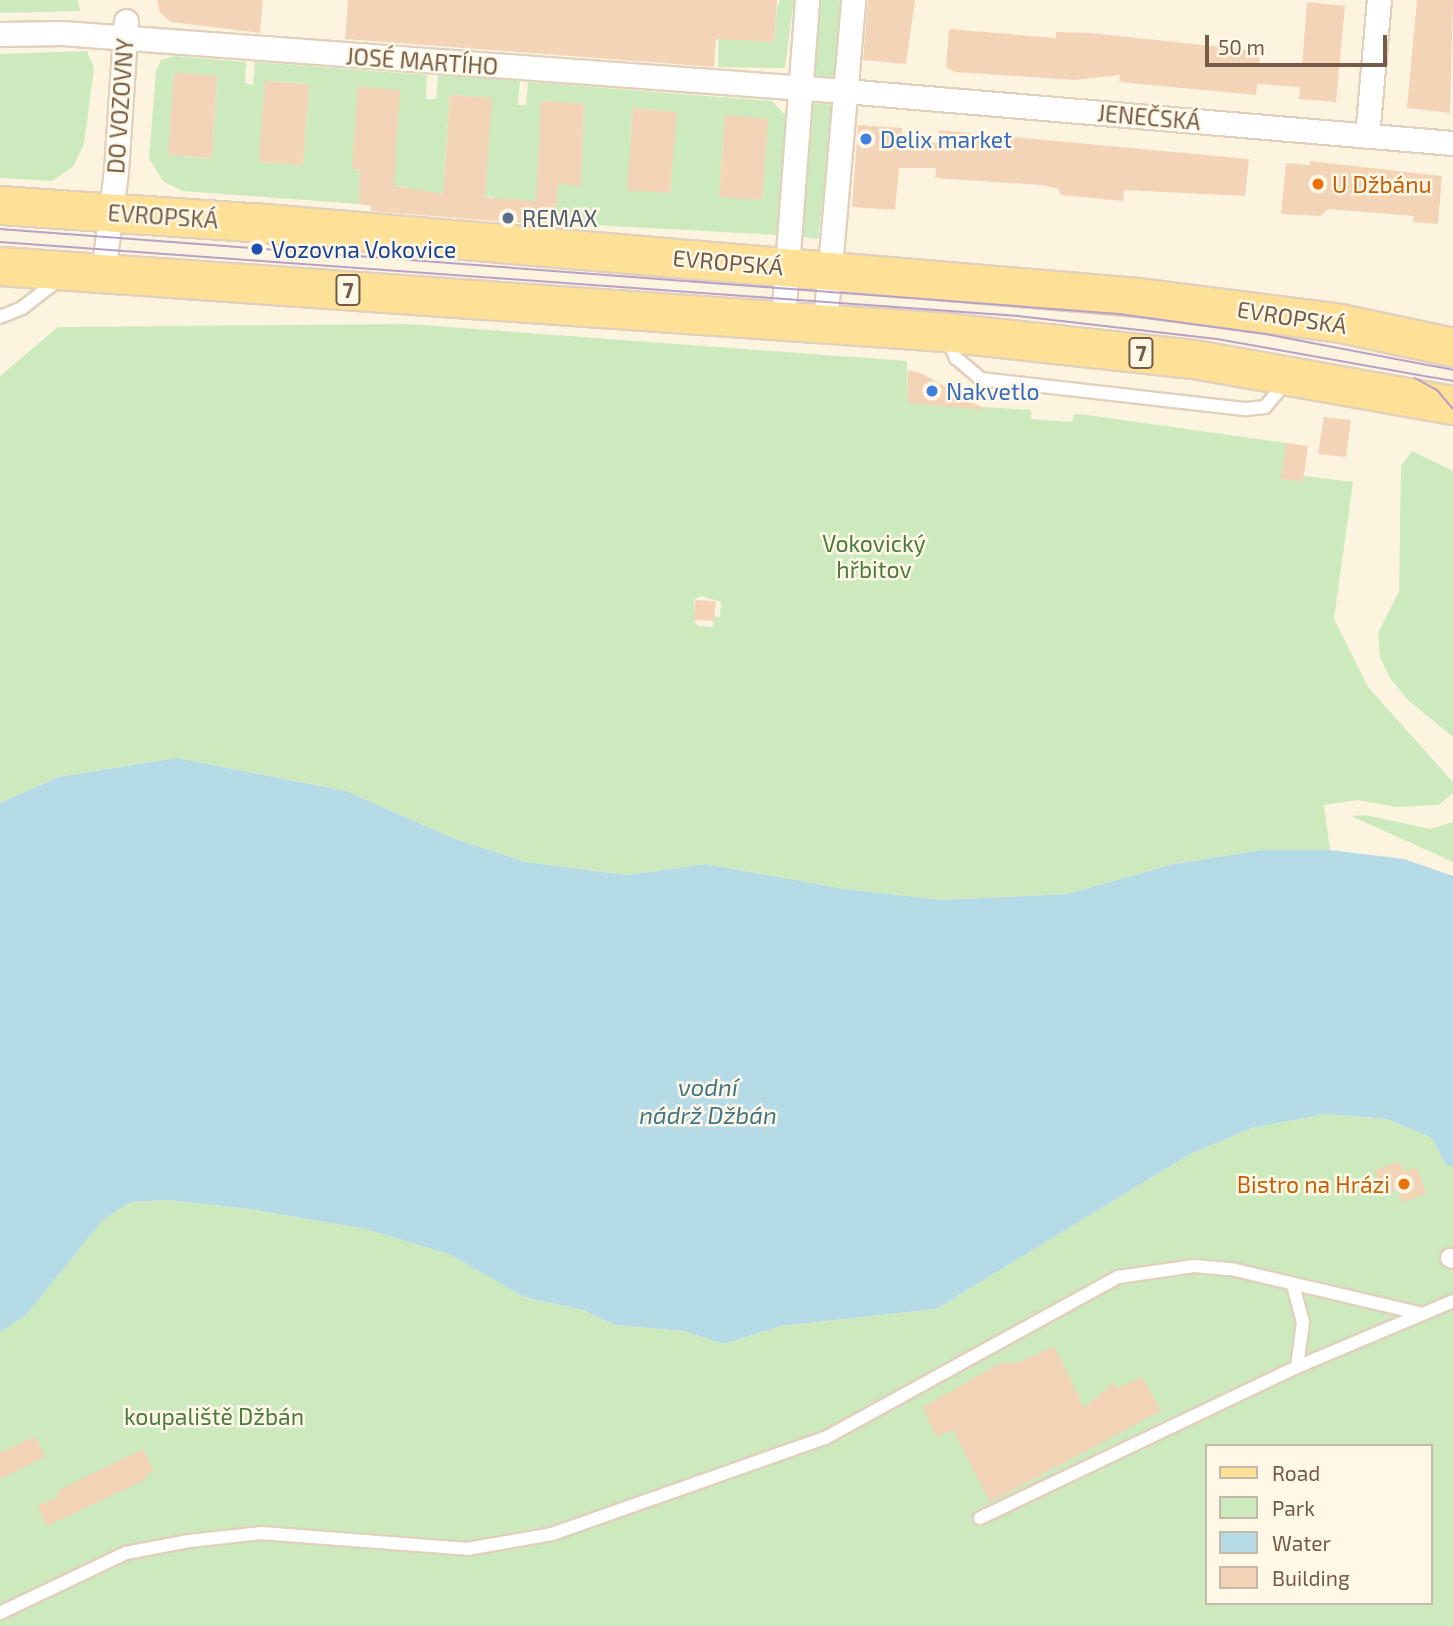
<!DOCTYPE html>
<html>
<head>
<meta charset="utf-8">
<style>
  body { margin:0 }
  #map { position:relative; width:1453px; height:1626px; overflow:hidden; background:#fdf4e0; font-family:"Exo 2",sans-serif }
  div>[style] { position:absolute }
  .green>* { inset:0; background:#cdeabf }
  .water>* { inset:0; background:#b5dbe7 }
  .building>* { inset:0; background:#f3d4b7 }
  .roads { filter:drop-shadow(2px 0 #e1d1bc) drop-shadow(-2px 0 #e1d1bc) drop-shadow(0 2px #e1d1bc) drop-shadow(0 -2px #e1d1bc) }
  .service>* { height:12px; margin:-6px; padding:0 6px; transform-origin:6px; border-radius:6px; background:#fff }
  .pedestrian>* { height:18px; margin:-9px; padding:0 9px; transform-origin:9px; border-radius:9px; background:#fff }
  .minor>* { height:23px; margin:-11.5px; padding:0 11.5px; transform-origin:11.5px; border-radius:11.5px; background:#fff }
  .primary>* { height:37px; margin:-18.5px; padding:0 18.5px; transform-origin:18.5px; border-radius:18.5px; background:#fee196 }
  .tram>* { height:2px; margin:-1px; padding:0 1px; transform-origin:1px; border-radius:1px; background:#b89fc6 }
  .dots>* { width:19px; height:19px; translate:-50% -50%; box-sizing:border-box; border:4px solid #fff8e7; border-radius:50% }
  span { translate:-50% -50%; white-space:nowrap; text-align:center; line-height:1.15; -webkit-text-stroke:5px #fff8e7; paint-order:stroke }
  .shield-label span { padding:2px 5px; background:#fff8e7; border:2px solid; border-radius:5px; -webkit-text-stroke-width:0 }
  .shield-label { font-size:21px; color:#745b47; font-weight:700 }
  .street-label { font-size:23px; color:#745b47 }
  .shop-label { font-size:23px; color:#366cbe }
  .left { translate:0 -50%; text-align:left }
  .food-label { font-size:23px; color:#c56008 }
  .right { translate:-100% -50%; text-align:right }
  .service-label { font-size:23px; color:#4e5e75 }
  .transit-label { font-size:23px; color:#164399 }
  .park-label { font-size:23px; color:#4b7a3f }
  .water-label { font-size:24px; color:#407689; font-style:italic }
  .legend { position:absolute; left:1205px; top:1444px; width:228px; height:161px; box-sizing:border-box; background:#fff8e7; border:2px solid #c7b9a7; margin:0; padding:9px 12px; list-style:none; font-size:21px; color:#745b47 }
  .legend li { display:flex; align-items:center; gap:14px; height:35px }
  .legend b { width:35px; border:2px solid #c7b9a7 }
  .scale { position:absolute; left:1205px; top:35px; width:182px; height:32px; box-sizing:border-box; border:4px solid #745b47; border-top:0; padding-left:9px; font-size:21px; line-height:24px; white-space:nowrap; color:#745b47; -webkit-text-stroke:5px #fff8e7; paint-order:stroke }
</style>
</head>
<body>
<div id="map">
  <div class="green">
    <div style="clip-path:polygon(0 0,78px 0,80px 11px,0 13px)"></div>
    <div style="clip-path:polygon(719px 0,730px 39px,774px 42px,777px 7px,780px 0,794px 0,785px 68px,718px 67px)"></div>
    <div style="clip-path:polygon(821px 0,842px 0,836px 79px,815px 78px)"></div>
    <div style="clip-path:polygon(87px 51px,94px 68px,84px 144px,73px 167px,52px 181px,0 178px,0 54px)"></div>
    <div style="clip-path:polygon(evenodd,174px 56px,246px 62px,245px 83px,253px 85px,255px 62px,427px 75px,426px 99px,436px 99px,438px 75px,520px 81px,518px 105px,526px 105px,528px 82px,772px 101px,786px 116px,778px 229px,776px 235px,593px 225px,556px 219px,492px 197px,406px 191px,406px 187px,360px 184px,359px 204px,182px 191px,163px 181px,149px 159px,156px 71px,161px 60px,174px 56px,174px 73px,217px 77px,212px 158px,169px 155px,174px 73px,174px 56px,266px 81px,309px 84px,303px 165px,260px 162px,266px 81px,174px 56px,450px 95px,491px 98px,486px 179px,444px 176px,450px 95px,174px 56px,541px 101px,584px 105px,583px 135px,582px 136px,541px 101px,174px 56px,633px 108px,676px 112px,670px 193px,630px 145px,633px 108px,174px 56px,725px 116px,767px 119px,762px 200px,719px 196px,725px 116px,174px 56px,355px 140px,394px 172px,353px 169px,355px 140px)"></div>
    <div style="clip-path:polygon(810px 103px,834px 105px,818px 239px,796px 236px)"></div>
    <div style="clip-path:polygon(evenodd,407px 324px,907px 361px,908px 402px,1031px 410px,1031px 419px,1072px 422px,1074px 414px,1087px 415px,1286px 443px,1282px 479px,1303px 482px,1304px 476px,1353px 482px,1334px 619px,1368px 687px,1453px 782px,1453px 793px,1439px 805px,1395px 807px,1358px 800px,1324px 805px,1330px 850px,1261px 850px,1174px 864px,1067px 894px,942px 900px,845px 889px,706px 864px,627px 875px,525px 862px,455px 839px,346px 791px,177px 758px,58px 777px,0 803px,0 376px,58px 327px,407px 324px,701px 596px,721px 602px,720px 617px,714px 616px,713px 627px,698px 626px,694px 620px,694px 600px,701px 596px)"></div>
    <div style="clip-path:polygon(1412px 451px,1453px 471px,1453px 737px,1408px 700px,1390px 678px,1380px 657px,1378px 633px,1399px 591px,1401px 466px)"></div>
    <div style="clip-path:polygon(1366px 815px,1430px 829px,1453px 822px,1453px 862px,1351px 816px)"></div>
    <div style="clip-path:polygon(evenodd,1326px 1114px,1387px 1119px,1432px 1138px,1446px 1166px,1453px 1166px,1453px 1626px,0 1626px,0 1331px,26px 1315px,103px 1220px,131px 1202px,167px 1200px,250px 1209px,365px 1229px,449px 1254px,524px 1297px,583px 1310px,615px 1325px,683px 1331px,724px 1344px,781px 1326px,936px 1309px,1190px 1154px,1252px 1128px,1326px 1114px,1206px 1446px,1430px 1446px,1430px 1603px,1206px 1603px,1206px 1446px)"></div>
  </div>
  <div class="water">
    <div style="clip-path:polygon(177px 758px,346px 791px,455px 839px,525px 862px,627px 875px,706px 864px,845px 889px,942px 900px,1067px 894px,1174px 864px,1261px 850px,1330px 850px,1404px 859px,1453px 876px,1453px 1166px,1446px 1166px,1432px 1138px,1387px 1119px,1326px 1114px,1252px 1128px,1190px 1154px,936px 1309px,781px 1326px,724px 1344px,683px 1331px,615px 1325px,583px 1310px,524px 1297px,449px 1254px,365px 1229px,250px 1209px,167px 1200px,131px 1202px,103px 1220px,26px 1315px,0 1332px,0 803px,58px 777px)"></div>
  </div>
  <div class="building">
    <div style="clip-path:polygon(157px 0,263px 0,260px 33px,171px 22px,160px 13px)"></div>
    <div style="clip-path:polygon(348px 0,777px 0,774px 42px,716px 39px,714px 67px,345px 39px)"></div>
    <div style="clip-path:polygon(868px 0,915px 0,906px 64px,863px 60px)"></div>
    <div style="clip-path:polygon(1417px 0,1453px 0,1450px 113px,1407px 108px)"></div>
    <div style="clip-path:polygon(1307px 2px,1345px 6px,1336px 102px,1299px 99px,1300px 87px,1257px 84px,1256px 95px,1119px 82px,1120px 75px,1075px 80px,955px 72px,946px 67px,949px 29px,1056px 38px,1056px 32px,1091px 33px,1260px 51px,1259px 64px,1302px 67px)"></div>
    <div style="clip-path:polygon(174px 73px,217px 76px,212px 158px,168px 155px)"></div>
    <div style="clip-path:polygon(265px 81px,309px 84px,303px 165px,259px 162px)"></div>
    <div style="clip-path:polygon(358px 87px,400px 90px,394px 186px,443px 194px,450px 95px,492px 98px,485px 197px,492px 198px,536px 201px,541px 101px,584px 104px,581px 186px,558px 184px,556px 226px,371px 211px,371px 206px,359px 204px,360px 169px,352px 169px)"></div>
    <div style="clip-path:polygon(633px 108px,677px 112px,670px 193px,627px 190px)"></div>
    <div style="clip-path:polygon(725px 115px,768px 119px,762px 200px,719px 197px)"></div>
    <div style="clip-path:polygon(858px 125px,902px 128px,901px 141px,938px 143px,939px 130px,1249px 159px,1245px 196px,1124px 190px,1123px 201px,1060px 195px,1059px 189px,1041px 185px,935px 178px,936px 168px,899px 168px,895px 210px,852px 207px)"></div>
    <div style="clip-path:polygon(1310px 161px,1442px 176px,1438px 224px,1413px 222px,1414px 216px,1329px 209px,1320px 216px,1281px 214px,1286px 163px,1310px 165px)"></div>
    <div style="clip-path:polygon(908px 370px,923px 374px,986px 410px,908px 403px)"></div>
    <div style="clip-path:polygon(1324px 417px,1351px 420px,1346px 457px,1318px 454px)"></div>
    <div style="clip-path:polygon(1286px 443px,1308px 446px,1303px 482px,1281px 479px)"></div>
    <div style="clip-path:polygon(695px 600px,716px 601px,714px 621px,694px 620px)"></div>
    <div style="clip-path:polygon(1399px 1161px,1405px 1172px,1416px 1167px,1427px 1193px,1403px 1203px,1397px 1189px,1385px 1195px,1374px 1171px)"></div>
    <div style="clip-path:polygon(1054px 1346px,1084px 1408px,1113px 1383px,1119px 1388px,1142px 1377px,1161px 1411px,990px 1502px,953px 1430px,936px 1437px,923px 1407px,1001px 1363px,1018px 1363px)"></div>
    <div style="clip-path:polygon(35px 1436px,45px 1457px,0 1479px,0 1453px)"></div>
    <div style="clip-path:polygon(143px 1449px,154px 1471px,145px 1476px,147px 1479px,47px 1526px,37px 1506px,60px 1496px,57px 1491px)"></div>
  </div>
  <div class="roads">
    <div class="service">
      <div style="left:0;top:317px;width:24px;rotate:-22deg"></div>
      <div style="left:22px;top:308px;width:49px;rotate:-37.6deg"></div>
      <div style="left:947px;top:336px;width:24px;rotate:68deg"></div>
      <div style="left:956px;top:358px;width:33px;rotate:40deg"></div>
      <div style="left:981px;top:379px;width:267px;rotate:6.5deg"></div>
      <div style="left:1246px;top:409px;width:19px;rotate:-6deg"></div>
      <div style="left:1265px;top:407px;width:35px;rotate:-50deg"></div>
      <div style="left:1293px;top:1285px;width:38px;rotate:75deg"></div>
      <div style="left:1303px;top:1322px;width:45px;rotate:97.6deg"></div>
      <div style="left:980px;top:1518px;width:351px;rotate:-25.5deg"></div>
      <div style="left:1297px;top:1367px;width:169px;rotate:-22.9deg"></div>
      <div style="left:0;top:1613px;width:140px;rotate:-25.5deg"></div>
      <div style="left:126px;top:1553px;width:64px;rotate:-10.8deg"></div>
      <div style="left:189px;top:1541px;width:72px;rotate:-6.3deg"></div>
      <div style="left:261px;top:1533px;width:207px;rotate:4.4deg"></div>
      <div style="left:467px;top:1549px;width:86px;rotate:-10deg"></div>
      <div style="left:552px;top:1534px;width:289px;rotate:-19.4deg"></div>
      <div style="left:825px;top:1438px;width:334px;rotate:-28.8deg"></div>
      <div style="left:1118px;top:1277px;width:77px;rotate:-8.2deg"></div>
      <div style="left:1194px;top:1266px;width:37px;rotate:5deg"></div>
      <div style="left:1231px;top:1269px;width:192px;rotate:13.2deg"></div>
    </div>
    <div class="pedestrian">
      <div style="left:1450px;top:1258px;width:3px;rotate:18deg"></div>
    </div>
    <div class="minor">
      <div style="left:0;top:34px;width:62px;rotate:-0.9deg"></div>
      <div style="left:62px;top:33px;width:785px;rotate:4.24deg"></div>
      <div style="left:845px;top:91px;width:610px;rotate:4.89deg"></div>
      <div style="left:1367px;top:136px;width:137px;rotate:-85deg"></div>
      <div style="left:103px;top:274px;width:104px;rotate:-82.8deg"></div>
      <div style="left:116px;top:171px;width:150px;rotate:-86.2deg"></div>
      <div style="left:783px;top:320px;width:321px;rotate:-85.7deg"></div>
      <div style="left:825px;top:323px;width:324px;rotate:-85deg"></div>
    </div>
    <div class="primary">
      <div style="left:0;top:205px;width:253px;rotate:3.9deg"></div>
      <div style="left:252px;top:222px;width:889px;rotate:4.84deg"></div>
      <div style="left:1138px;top:297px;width:204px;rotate:7.3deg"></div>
      <div style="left:1340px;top:323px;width:116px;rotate:12deg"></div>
      <div style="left:0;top:266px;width:947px;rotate:4deg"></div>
      <div style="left:945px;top:332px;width:250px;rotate:6.2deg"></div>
      <div style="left:1194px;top:359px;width:263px;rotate:10.1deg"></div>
    </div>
  </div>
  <div class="tram">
    <div style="left:0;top:229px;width:1122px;rotate:4.34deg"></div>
    <div style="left:1119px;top:314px;width:147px;rotate:7.8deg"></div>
    <div style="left:1265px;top:334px;width:191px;rotate:10.8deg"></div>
    <div style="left:0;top:242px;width:1021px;rotate:4.16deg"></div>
    <div style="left:1018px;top:316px;width:200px;rotate:6.6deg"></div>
    <div style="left:1217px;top:339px;width:240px;rotate:10.1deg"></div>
    <div style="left:1415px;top:378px;width:25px;rotate:29deg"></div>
    <div style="left:1437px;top:390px;width:25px;rotate:50deg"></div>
  </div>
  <div class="dots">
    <div style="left:866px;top:139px;background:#3f7fe0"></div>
    <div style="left:1318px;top:184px;background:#e8710a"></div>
    <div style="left:508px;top:218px;background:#5c6f8a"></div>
    <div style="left:257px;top:249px;background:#1a4fb4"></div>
    <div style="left:932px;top:391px;background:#3f7fe0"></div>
    <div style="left:1404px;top:1184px;background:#e8710a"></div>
  </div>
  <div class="shield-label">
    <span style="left:348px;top:290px">7</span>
    <span style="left:1141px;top:353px">7</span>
  </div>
  <div class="street-label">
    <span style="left:422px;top:61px;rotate:4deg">JOSÉ MARTÍHO</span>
    <span style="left:120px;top:106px;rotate:-86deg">DO VOZOVNY</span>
    <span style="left:1149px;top:117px;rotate:5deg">JENEČSKÁ</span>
    <span style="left:163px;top:216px;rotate:4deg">EVROPSKÁ</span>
    <span style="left:728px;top:262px;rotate:5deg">EVROPSKÁ</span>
    <span style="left:1292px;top:317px;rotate:9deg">EVROPSKÁ</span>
  </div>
  <div class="shop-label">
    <span class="left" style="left:880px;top:139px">Delix market</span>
    <span class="left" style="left:946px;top:391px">Nakvetlo</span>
  </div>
  <div class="food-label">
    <span class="left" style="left:1332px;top:184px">U Džbánu</span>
    <span class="right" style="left:1390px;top:1184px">Bistro na Hrázi</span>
  </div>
  <div class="service-label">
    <span class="left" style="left:522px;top:218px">REMAX</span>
  </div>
  <div class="transit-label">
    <span class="left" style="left:271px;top:249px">Vozovna Vokovice</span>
  </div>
  <div class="park-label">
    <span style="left:874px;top:556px">Vokovický<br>hřbitov</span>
    <span style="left:214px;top:1416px">koupaliště Džbán</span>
  </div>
  <div class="water-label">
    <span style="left:708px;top:1101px">vodní<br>nádrž Džbán</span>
  </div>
  <ul class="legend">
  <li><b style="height:9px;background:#fee196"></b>Road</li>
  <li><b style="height:19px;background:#cdeabf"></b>Park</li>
  <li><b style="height:19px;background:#b5dbe7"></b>Water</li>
  <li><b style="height:19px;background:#f3d4b7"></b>Building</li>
  </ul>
  <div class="scale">50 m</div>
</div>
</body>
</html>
